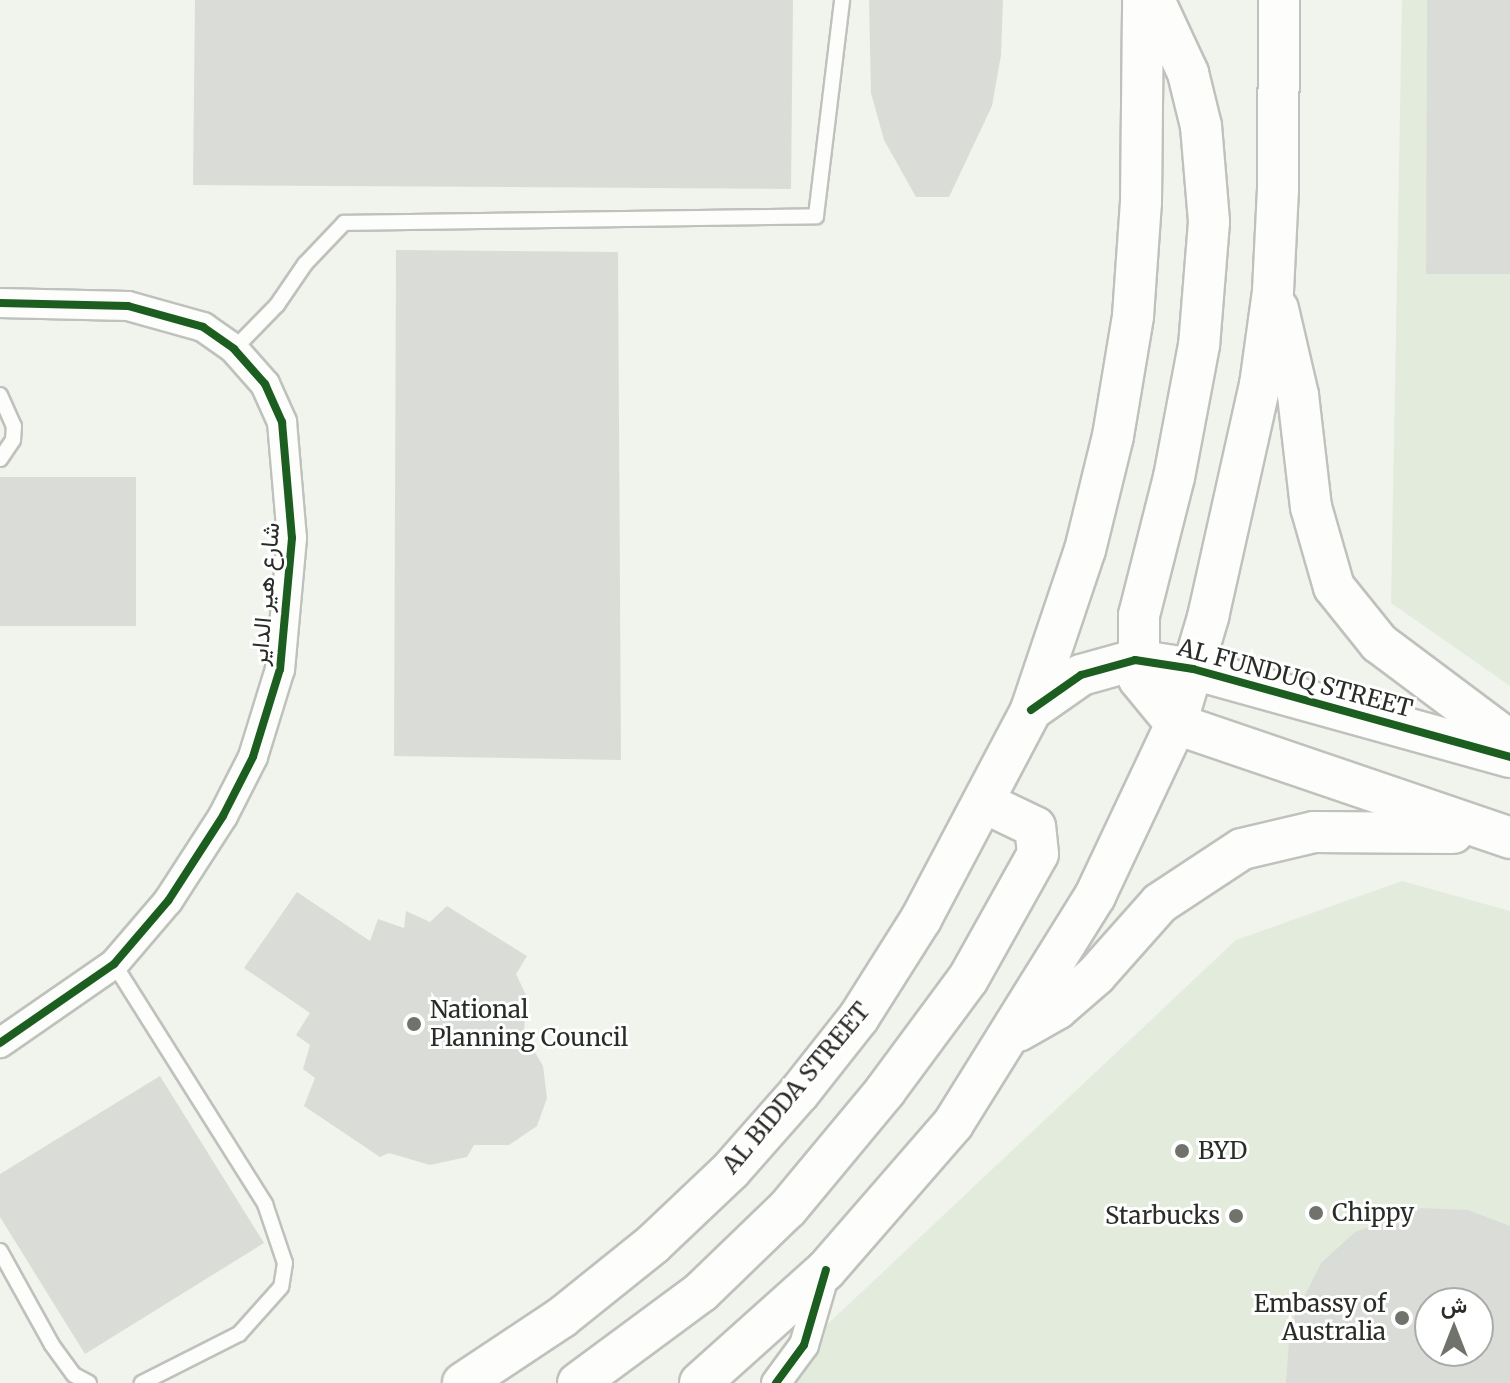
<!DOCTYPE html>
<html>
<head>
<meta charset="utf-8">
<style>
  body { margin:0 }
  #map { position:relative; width:1510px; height:1383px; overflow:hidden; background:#f0f4ec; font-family:Merriweather,Vazirmatn,serif }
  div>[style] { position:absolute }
  .built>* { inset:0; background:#e3ecdc }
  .building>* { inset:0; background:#daddd7 }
  .roads { filter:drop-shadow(2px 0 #bfc2bc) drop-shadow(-2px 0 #bfc2bc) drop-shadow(0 2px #bfc2bc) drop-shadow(0 -2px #bfc2bc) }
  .lane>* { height:14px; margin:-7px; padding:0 7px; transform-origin:7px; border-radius:7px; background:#fdfdfc }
  .street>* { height:28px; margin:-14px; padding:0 14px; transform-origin:14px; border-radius:14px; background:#fdfdfc }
  .secondary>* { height:40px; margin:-20px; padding:0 20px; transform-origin:20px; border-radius:20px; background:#fdfdfc }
  .cycleway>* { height:8px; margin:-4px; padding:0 4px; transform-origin:4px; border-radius:4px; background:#1b5e20 }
  .dots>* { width:22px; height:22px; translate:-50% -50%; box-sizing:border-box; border:4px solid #fff; border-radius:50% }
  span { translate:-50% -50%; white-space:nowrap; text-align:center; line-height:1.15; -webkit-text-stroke:6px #fff; paint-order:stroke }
  .street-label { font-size:24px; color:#2a2d27 }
  .poi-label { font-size:24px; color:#2a2d27 }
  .left { translate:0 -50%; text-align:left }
  .right { translate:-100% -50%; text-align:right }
  .north { position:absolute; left:1414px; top:1287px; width:80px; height:80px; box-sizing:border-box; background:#fff; border:2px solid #aaaba9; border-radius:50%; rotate:0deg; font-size:22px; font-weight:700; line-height:32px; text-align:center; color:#2a2d27 }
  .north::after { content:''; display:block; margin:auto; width:28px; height:36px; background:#6f736c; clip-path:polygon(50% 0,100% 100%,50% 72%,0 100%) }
</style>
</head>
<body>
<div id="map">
  <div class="built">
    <div style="clip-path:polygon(1402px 0,1510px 0,1510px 686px,1391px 603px)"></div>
    <div style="clip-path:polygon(evenodd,1402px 881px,1510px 911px,1510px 1383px,765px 1383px,1236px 940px,1402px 881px,1430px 1303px,1478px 1303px,1478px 1351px,1430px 1351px,1430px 1303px)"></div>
  </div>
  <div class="building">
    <div style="clip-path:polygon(195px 0,793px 0,791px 189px,193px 185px)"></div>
    <div style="clip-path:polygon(869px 0,1003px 0,1001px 55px,992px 106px,949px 197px,916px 197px,884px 140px,871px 93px)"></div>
    <div style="clip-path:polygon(1427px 0,1510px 0,1510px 274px,1426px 274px)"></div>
    <div style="clip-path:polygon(396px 250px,618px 252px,621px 760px,394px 756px)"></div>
    <div style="clip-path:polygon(0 477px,136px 477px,136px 626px,0 626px)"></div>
    <div style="clip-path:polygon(297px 892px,370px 941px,378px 919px,404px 928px,406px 911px,430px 922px,447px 906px,527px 956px,516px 974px,526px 995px,524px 1034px,543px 1066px,547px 1098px,537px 1126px,509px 1145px,474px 1145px,467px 1157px,430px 1165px,389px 1153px,380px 1157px,304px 1106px,315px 1078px,303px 1069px,310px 1045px,296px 1035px,310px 1013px,244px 968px)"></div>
    <div style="clip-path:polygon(160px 1076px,264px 1243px,85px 1354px,0 1217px,0 1174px)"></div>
    <div style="clip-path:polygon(evenodd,1421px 1208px,1468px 1210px,1510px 1226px,1510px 1383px,1286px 1383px,1290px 1325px,1321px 1263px,1355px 1232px,1421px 1208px,1430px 1303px,1478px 1303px,1478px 1351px,1430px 1351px,1430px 1303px)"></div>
  </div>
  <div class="roads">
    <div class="lane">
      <div style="left:234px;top:349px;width:62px;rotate:-45.7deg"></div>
      <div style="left:277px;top:305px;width:50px;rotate:-55.7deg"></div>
      <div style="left:305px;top:264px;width:57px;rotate:-46.4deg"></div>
      <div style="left:344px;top:223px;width:472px;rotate:-0.8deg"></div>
      <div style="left:816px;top:216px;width:218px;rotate:-83.1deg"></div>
      <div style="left:0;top:395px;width:34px;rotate:66deg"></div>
      <div style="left:14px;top:426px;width:14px;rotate:94deg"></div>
      <div style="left:13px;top:440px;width:23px;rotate:124deg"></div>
      <div style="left:114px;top:964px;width:284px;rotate:57.8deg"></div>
      <div style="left:265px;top:1204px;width:62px;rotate:71.3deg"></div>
      <div style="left:285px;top:1263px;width:24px;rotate:99deg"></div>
      <div style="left:281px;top:1287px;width:63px;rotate:131.8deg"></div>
      <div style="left:239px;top:1334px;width:109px;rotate:153.2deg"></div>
      <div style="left:0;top:1251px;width:107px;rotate:61deg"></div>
      <div style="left:52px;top:1345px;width:37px;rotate:54deg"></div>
      <div style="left:74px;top:1375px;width:17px;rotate:28deg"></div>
    </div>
    <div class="street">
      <div style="left:0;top:303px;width:128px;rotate:1.3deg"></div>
      <div style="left:128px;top:306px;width:78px;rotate:15.6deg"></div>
      <div style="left:203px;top:327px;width:38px;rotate:35deg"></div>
      <div style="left:234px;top:349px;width:47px;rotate:48.5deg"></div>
      <div style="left:265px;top:384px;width:42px;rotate:65.9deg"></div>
      <div style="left:282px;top:422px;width:116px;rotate:85.1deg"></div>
      <div style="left:292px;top:538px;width:132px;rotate:95.2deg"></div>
      <div style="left:280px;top:669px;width:92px;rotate:107.1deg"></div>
      <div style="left:253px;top:757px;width:66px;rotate:117deg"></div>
      <div style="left:223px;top:816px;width:101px;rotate:122.9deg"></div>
      <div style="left:168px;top:901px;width:83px;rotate:130.6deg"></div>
      <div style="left:114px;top:964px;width:139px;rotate:145.3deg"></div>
      <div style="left:776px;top:1383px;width:47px;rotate:-53.6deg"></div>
      <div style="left:804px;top:1345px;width:78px;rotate:-73.7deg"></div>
    </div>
    <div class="secondary">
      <div style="left:1154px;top:0;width:81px;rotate:65deg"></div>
      <div style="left:1188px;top:73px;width:55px;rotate:76.2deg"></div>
      <div style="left:1201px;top:126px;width:96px;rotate:85.2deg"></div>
      <div style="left:1209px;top:222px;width:123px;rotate:94.6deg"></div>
      <div style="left:1199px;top:345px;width:134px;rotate:100.7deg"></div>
      <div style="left:1174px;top:477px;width:142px;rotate:104.2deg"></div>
      <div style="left:1139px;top:615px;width:64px;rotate:90deg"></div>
      <div style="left:1139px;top:679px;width:58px;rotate:50.6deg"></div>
      <div style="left:1176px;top:724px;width:353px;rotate:18.8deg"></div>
      <div style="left:1278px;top:309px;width:88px;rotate:76.9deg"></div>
      <div style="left:1298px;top:395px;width:113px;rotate:83.4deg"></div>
      <div style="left:1311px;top:507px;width:83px;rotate:74deg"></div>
      <div style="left:1334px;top:587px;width:72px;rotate:51.2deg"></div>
      <div style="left:1379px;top:643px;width:164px;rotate:36.8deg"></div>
      <div style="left:1031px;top:710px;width:61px;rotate:-35deg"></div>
      <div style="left:1081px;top:675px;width:56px;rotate:-15.5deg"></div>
      <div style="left:1135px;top:660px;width:59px;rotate:8.8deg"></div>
      <div style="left:1193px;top:669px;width:329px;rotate:15.5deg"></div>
      <div style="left:1018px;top:1031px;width:45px;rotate:-29.4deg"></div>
      <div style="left:1057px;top:1009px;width:52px;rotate:-41.1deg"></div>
      <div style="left:1096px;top:975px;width:96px;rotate:-48.4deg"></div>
      <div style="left:1160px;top:903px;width:98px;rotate:-33.4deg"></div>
      <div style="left:1242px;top:849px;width:74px;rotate:-13.3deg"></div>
      <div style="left:1314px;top:832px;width:139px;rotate:0.4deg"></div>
      <div style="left:463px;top:1383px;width:118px;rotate:-33.6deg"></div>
      <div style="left:561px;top:1318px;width:118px;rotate:-38.8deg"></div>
      <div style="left:653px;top:1244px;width:108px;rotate:-43.5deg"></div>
      <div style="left:731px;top:1170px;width:103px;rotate:-48.6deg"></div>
      <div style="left:799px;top:1093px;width:97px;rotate:-51.7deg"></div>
      <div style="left:859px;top:1017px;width:116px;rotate:-57.7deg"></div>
      <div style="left:921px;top:919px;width:236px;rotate:-62.2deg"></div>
      <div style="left:1031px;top:710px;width:169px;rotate:-71.4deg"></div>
      <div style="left:1085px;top:550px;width:117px;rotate:-76.2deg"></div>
      <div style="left:1113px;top:436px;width:122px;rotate:-80.5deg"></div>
      <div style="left:1133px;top:316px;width:114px;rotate:-86deg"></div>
      <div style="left:1141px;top:202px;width:202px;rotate:-89.4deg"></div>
      <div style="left:578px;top:1383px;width:153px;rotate:-36.5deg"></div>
      <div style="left:701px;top:1292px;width:121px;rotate:-44deg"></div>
      <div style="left:788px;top:1208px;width:152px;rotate:-50.3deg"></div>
      <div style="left:885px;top:1091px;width:139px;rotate:-53.5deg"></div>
      <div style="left:968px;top:979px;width:143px;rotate:-60.8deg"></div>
      <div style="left:1038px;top:854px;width:27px;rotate:-96deg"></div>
      <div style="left:1035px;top:827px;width:55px;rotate:-154.4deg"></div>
      <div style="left:700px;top:1383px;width:169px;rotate:-41.9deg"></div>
      <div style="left:826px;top:1270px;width:194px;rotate:-49deg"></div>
      <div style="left:953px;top:1124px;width:269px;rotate:-58.1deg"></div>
      <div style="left:1095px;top:896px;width:190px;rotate:-64.8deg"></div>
      <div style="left:1176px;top:724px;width:112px;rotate:-73.3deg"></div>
      <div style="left:1208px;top:617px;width:238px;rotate:-77.4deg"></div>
      <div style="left:1260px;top:385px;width:95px;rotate:-82.1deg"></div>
      <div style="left:1273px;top:291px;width:102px;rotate:-87.2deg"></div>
      <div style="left:1278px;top:189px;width:189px;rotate:-89.7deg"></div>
    </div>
  </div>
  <div class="cycleway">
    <div style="left:0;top:303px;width:128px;rotate:1.3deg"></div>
    <div style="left:128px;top:306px;width:78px;rotate:15.6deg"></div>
    <div style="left:203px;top:327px;width:38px;rotate:35deg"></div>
    <div style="left:234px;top:349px;width:47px;rotate:48.5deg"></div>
    <div style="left:265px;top:384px;width:42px;rotate:65.9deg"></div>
    <div style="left:282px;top:422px;width:116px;rotate:85.1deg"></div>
    <div style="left:292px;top:538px;width:132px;rotate:95.2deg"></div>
    <div style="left:280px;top:669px;width:92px;rotate:107.1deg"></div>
    <div style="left:253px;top:757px;width:66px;rotate:117deg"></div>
    <div style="left:223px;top:816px;width:101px;rotate:122.9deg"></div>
    <div style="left:168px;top:901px;width:83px;rotate:130.6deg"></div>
    <div style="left:114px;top:964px;width:139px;rotate:145.3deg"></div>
    <div style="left:1031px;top:710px;width:61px;rotate:-35deg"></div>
    <div style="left:1081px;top:675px;width:56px;rotate:-15.5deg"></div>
    <div style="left:1135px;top:660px;width:59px;rotate:8.8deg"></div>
    <div style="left:1193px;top:669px;width:329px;rotate:15.5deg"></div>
    <div style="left:776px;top:1383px;width:47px;rotate:-53.6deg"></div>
    <div style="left:804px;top:1345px;width:78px;rotate:-73.7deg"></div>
  </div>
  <div class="dots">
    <div style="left:414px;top:1024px;background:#6f736c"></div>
    <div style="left:1182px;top:1151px;background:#6f736c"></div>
    <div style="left:1316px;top:1213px;background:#6f736c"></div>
    <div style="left:1236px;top:1216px;background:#6f736c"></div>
    <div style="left:1402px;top:1318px;background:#6f736c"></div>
  </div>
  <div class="street-label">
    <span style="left:265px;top:594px;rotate:-85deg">شارع هير الداير</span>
    <span style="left:1295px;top:678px;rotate:15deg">AL FUNDUQ STREET</span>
    <span style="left:796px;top:1088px;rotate:-50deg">AL BIDDA STREET</span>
  </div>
  <div class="poi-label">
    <span class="left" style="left:430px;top:1024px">National<br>Planning Council</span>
    <span class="left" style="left:1198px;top:1151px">BYD</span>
    <span class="left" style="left:1332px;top:1213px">Chippy</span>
    <span class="right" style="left:1220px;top:1216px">Starbucks</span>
    <span class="right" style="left:1386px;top:1318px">Embassy of<br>Australia</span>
  </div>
  <div class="north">ش</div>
</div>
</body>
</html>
